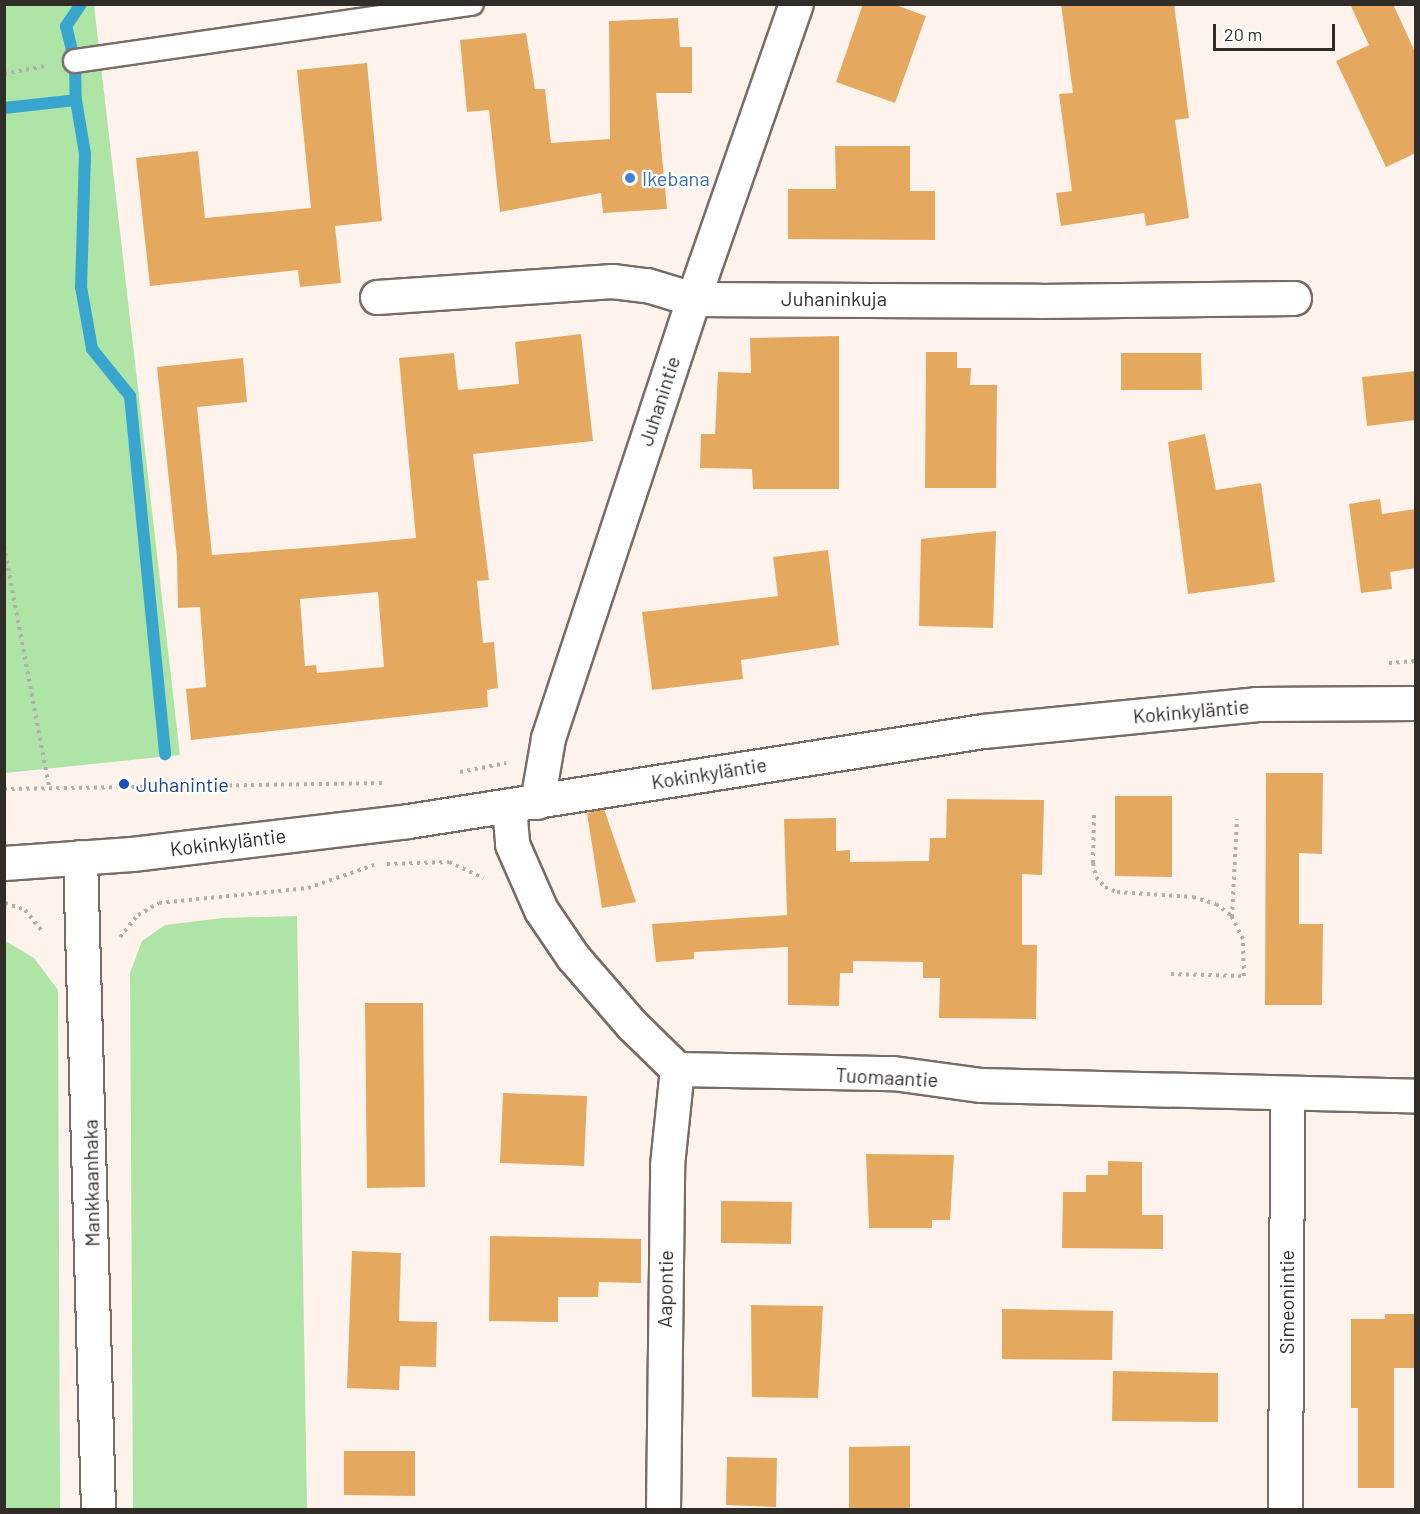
<!DOCTYPE html>
<html>
<head>
<meta charset="utf-8">
<style>
  body { margin:0 }
  #map { position:relative; width:1420px; height:1514px; overflow:hidden; background:#fdf3ec; font-family:Barlow,sans-serif }
  div>[style] { position:absolute }
  .green>* { inset:0; background:#aee4a6 }
  .stream>* { height:12px; margin:-6px; padding:0 6px; transform-origin:6px; border-radius:6px; background:#38a5cf }
  .building>* { inset:0; background:#e4a95f }
  .path>* { height:4px; margin-top:-2px; transform-origin:0; background:repeating-linear-gradient(90deg,#b5ada7 0 3px,transparent 0 7.5px) }
  .roads { filter:drop-shadow(2px 0 #786d66) drop-shadow(-2px 0 #786d66) drop-shadow(0 2px #786d66) drop-shadow(0 -2px #786d66) }
  .service>* { height:22px; margin:-11px; padding:0 11px; transform-origin:11px; border-radius:11px; background:#fff }
  .minor>* { height:33px; margin:-16.5px; padding:0 16.5px; transform-origin:16.5px; border-radius:16.5px; background:#fff }
  .secondary>* { height:33px; margin:-16.5px; padding:0 16.5px; transform-origin:16.5px; border-radius:16.5px; background:#fff }
  .dots>* { width:16px; height:16px; translate:-50% -50%; box-sizing:border-box; border:3px solid #fff; border-radius:50% }
  span { translate:-50% -50%; white-space:nowrap; text-align:center; line-height:1.15; -webkit-text-stroke:4.5px #fff; paint-order:stroke }
  .shop-label { font-size:20px; color:#366cbe }
  .left { translate:0 -50%; text-align:left }
  .street-label { font-size:20px; color:#302c28 }
  .transit-label { font-size:20px; color:#164399 }
  .frame { position:absolute; inset:0; border:6px solid #302c28; pointer-events:none }
  .scale { position:absolute; left:1213px; top:24px; width:122px; height:27px; box-sizing:border-box; border:3px solid #302c28; border-top:0; padding-left:8px; font-size:18px; line-height:21px; white-space:nowrap; color:#302c28; -webkit-text-stroke:4px #fff; paint-order:stroke }
</style>
</head>
<body>
<div id="map">
  <div class="green">
    <div style="clip-path:polygon(4px 5px,94px 5px,180px 755px,5px 773px)"></div>
    <div style="clip-path:polygon(297px 916px,307px 1509px,133px 1509px,130px 973px,142px 941px,165px 925px,223px 918px)"></div>
    <div style="clip-path:polygon(4px 940px,34px 958px,58px 990px,60px 1509px,5px 1509px)"></div>
  </div>
  <div class="stream">
    <div style="left:81px;top:4px;width:27px;rotate:124deg"></div>
    <div style="left:66px;top:26px;width:36px;rotate:76deg"></div>
    <div style="left:75px;top:61px;width:39px;rotate:89deg"></div>
    <div style="left:76px;top:100px;width:55px;rotate:80.5deg"></div>
    <div style="left:85px;top:154px;width:133px;rotate:91.7deg"></div>
    <div style="left:81px;top:287px;width:63px;rotate:79.9deg"></div>
    <div style="left:92px;top:349px;width:60px;rotate:51deg"></div>
    <div style="left:130px;top:396px;width:360px;rotate:84.4deg"></div>
    <div style="left:4px;top:108px;width:72px;rotate:-6.3deg"></div>
  </div>
  <div class="building">
    <div style="clip-path:polygon(863px 4px,893px 4px,926px 16px,895px 103px,836px 82px)"></div>
    <div style="clip-path:polygon(1061px 4px,1174px 4px,1189px 118px,1175px 120px,1189px 218px,1146px 226px,1144px 213px,1061px 226px,1056px 193px,1072px 191px,1059px 94px,1073px 93px)"></div>
    <div style="clip-path:polygon(1350px 4px,1393px 4px,1416px 54px,1416px 153px,1386px 167px,1336px 61px,1369px 45px)"></div>
    <div style="clip-path:polygon(678px 18px,680px 47px,692px 47px,692px 93px,656px 93px,667px 209px,603px 213px,601px 193px,500px 212px,489px 110px,467px 112px,460px 40px,526px 33px,535px 89px,545px 89px,551px 143px,610px 139px,609px 21px)"></div>
    <div style="clip-path:polygon(367px 63px,382px 221px,335px 226px,341px 283px,300px 287px,298px 270px,150px 286px,136px 158px,198px 151px,205px 218px,311px 208px,297px 70px)"></div>
    <div style="clip-path:polygon(835px 146px,910px 146px,910px 191px,935px 191px,935px 240px,788px 239px,788px 189px,836px 189px)"></div>
    <div style="clip-path:polygon(evenodd,581px 334px,593px 441px,473px 454px,489px 580px,477px 581px,483px 643px,494px 642px,498px 688px,487px 690px,488px 707px,191px 740px,186px 689px,206px 687px,200px 607px,178px 608px,177px 557px,157px 367px,243px 358px,247px 402px,197px 407px,212px 555px,331px 546px,416px 538px,399px 358px,454px 353px,458px 390px,519px 384px,515px 342px,581px 334px,378px 592px,384px 667px,317px 673px,316px 665px,305px 666px,300px 599px,378px 592px)"></div>
    <div style="clip-path:polygon(839px 336px,839px 489px,753px 489px,752px 469px,700px 468px,701px 434px,715px 434px,718px 372px,751px 373px,750px 338px)"></div>
    <div style="clip-path:polygon(926px 352px,957px 352px,957px 368px,971px 368px,970px 385px,997px 385px,996px 488px,925px 488px)"></div>
    <div style="clip-path:polygon(1121px 353px,1201px 353px,1202px 390px,1121px 390px)"></div>
    <div style="clip-path:polygon(1416px 371px,1416px 420px,1367px 426px,1362px 377px)"></div>
    <div style="clip-path:polygon(1205px 434px,1216px 490px,1261px 483px,1275px 582px,1188px 594px,1168px 442px)"></div>
    <div style="clip-path:polygon(1380px 499px,1382px 514px,1416px 509px,1416px 568px,1390px 572px,1392px 589px,1361px 593px,1349px 504px)"></div>
    <div style="clip-path:polygon(996px 531px,993px 628px,919px 626px,921px 539px)"></div>
    <div style="clip-path:polygon(828px 550px,839px 645px,741px 660px,743px 679px,652px 690px,642px 612px,778px 596px,773px 557px)"></div>
    <div style="clip-path:polygon(1266px 773px,1323px 773px,1322px 854px,1299px 853px,1299px 924px,1323px 924px,1322px 1005px,1265px 1005px)"></div>
    <div style="clip-path:polygon(1115px 796px,1172px 796px,1172px 877px,1115px 876px)"></div>
    <div style="clip-path:polygon(947px 799px,1044px 800px,1042px 875px,1022px 874px,1022px 945px,1037px 945px,1036px 1019px,939px 1018px,940px 978px,923px 978px,923px 962px,853px 961px,853px 973px,840px 973px,839px 1006px,788px 1005px,788px 947px,694px 952px,694px 959px,656px 962px,652px 924px,787px 915px,784px 819px,836px 818px,836px 851px,850px 850px,850px 862px,929px 861px,930px 838px,946px 838px)"></div>
    <div style="clip-path:polygon(604px 809px,636px 902px,602px 908px,587px 813px)"></div>
    <div style="clip-path:polygon(365px 1003px,423px 1003px,425px 1187px,367px 1188px)"></div>
    <div style="clip-path:polygon(503px 1093px,587px 1096px,584px 1166px,500px 1163px)"></div>
    <div style="clip-path:polygon(866px 1154px,954px 1155px,950px 1220px,932px 1220px,932px 1228px,869px 1228px)"></div>
    <div style="clip-path:polygon(1108px 1161px,1142px 1162px,1142px 1215px,1163px 1215px,1163px 1249px,1062px 1248px,1063px 1192px,1086px 1192px,1086px 1175px,1108px 1175px)"></div>
    <div style="clip-path:polygon(721px 1201px,792px 1202px,791px 1244px,721px 1243px)"></div>
    <div style="clip-path:polygon(490px 1236px,641px 1239px,641px 1283px,599px 1282px,598px 1297px,558px 1297px,558px 1322px,489px 1321px)"></div>
    <div style="clip-path:polygon(352px 1251px,401px 1253px,399px 1321px,437px 1322px,436px 1367px,400px 1366px,399px 1390px,347px 1388px)"></div>
    <div style="clip-path:polygon(751px 1305px,823px 1306px,818px 1398px,752px 1397px)"></div>
    <div style="clip-path:polygon(1002px 1309px,1113px 1311px,1112px 1360px,1002px 1359px)"></div>
    <div style="clip-path:polygon(1385px 1314px,1416px 1314px,1416px 1368px,1394px 1368px,1394px 1488px,1358px 1488px,1358px 1408px,1351px 1408px,1351px 1319px,1385px 1319px)"></div>
    <div style="clip-path:polygon(1113px 1371px,1218px 1373px,1218px 1422px,1112px 1421px)"></div>
    <div style="clip-path:polygon(910px 1446px,910px 1509px,849px 1509px,849px 1447px)"></div>
    <div style="clip-path:polygon(344px 1451px,415px 1451px,415px 1496px,344px 1495px)"></div>
    <div style="clip-path:polygon(727px 1457px,777px 1458px,776px 1507px,726px 1505px)"></div>
  </div>
  <div class="path">
    <div style="left:4px;top:74px;width:42px;rotate:-11deg"></div>
    <div style="left:4px;top:546px;width:244px;rotate:79.4deg"></div>
    <div style="left:1389px;top:663px;width:27px;rotate:-4deg"></div>
    <div style="left:460px;top:772px;width:47px;rotate:-11.1deg"></div>
    <div style="left:4px;top:789px;width:381px;rotate:-0.9deg"></div>
    <div style="left:1094px;top:815px;width:48px;rotate:91.2deg"></div>
    <div style="left:1093px;top:863px;width:14px;rotate:78deg"></div>
    <div style="left:1096px;top:877px;width:13px;rotate:48deg"></div>
    <div style="left:1105px;top:887px;width:13px;rotate:23deg"></div>
    <div style="left:1117px;top:892px;width:76px;rotate:3.8deg"></div>
    <div style="left:1193px;top:897px;width:24px;rotate:17deg"></div>
    <div style="left:1216px;top:904px;width:20px;rotate:37deg"></div>
    <div style="left:387px;top:864px;width:62px;rotate:-1.8deg"></div>
    <div style="left:449px;top:862px;width:38px;rotate:25deg"></div>
    <div style="left:5px;top:903px;width:21px;rotate:19deg"></div>
    <div style="left:25px;top:910px;width:28px;rotate:51deg"></div>
    <div style="left:120px;top:937px;width:28px;rotate:-51deg"></div>
    <div style="left:138px;top:915px;width:24px;rotate:-30deg"></div>
    <div style="left:159px;top:903px;width:150px;rotate:-5.7deg"></div>
    <div style="left:308px;top:888px;width:70px;rotate:-19.2deg"></div>
    <div style="left:1171px;top:974px;width:73px;rotate:1.6deg"></div>
    <div style="left:1244px;top:976px;width:37px;rotate:-92deg"></div>
    <div style="left:1243px;top:939px;width:25px;rotate:-117deg"></div>
    <div style="left:1232px;top:917px;width:98px;rotate:-87.1deg"></div>
  </div>
  <div class="roads">
    <div class="service">
      <div style="left:75px;top:61px;width:401px;rotate:-8.2deg"></div>
    </div>
    <div class="minor">
      <div style="left:377px;top:297px;width:236px;rotate:-3.9deg"></div>
      <div style="left:612px;top:281px;width:35px;rotate:7deg"></div>
      <div style="left:647px;top:285px;width:48px;rotate:16.9deg"></div>
      <div style="left:693px;top:299px;width:346px;rotate:0.3deg"></div>
      <div style="left:1039px;top:301px;width:255px;rotate:-0.7deg"></div>
      <div style="left:537px;top:802px;width:65px;rotate:-80.2deg"></div>
      <div style="left:548px;top:738px;width:462px;rotate:-71.7deg"></div>
      <div style="left:693px;top:299px;width:312px;rotate:-70.8deg"></div>
      <div style="left:509px;top:807px;width:37px;rotate:85deg"></div>
      <div style="left:512px;top:844px;width:72px;rotate:66.3deg"></div>
      <div style="left:541px;top:910px;width:57px;rotate:55.8deg"></div>
      <div style="left:573px;top:957px;width:90px;rotate:49.1deg"></div>
      <div style="left:632px;top:1025px;width:63px;rotate:44.4deg"></div>
      <div style="left:677px;top:1069px;width:216px;rotate:1.1deg"></div>
      <div style="left:893px;top:1073px;width:89px;rotate:7.8deg"></div>
      <div style="left:981px;top:1085px;width:435px;rotate:1.4deg"></div>
      <div style="left:80px;top:857px;width:653px;rotate:88.42deg"></div>
      <div style="left:663px;top:1510px;width:345px;rotate:-89.3deg"></div>
      <div style="left:667px;top:1165px;width:97px;rotate:-84.1deg"></div>
      <div style="left:1285px;top:1510px;width:416px;rotate:-89.7deg"></div>
    </div>
    <div class="secondary">
      <div style="left:4px;top:863px;width:128px;rotate:-4deg"></div>
      <div style="left:132px;top:854px;width:278px;rotate:-6.8deg"></div>
      <div style="left:408px;top:821px;width:582px;rotate:-8.9deg"></div>
      <div style="left:983px;top:731px;width:274px;rotate:-5.6deg"></div>
      <div style="left:1256px;top:704px;width:160px;rotate:-0.4deg"></div>
    </div>
  </div>
  <div class="dots">
    <div style="left:630px;top:178px;background:#3f7fe0"></div>
    <div style="left:124px;top:784px;background:#1a4fb4"></div>
  </div>
  <div class="shop-label">
    <span class="left" style="left:642px;top:178px">Ikebana</span>
  </div>
  <div class="street-label">
    <span style="left:834px;top:298px">Juhaninkuja</span>
    <span style="left:659px;top:401px;rotate:-72deg">Juhanintie</span>
    <span style="left:1191px;top:711px;rotate:-5deg">Kokinkyläntie</span>
    <span style="left:709px;top:773px;rotate:-9deg">Kokinkyläntie</span>
    <span style="left:228px;top:842px;rotate:-7deg">Kokinkyläntie</span>
    <span style="left:887px;top:1077px;rotate:3deg">Tuomaantie</span>
    <span style="left:91px;top:1183px;rotate:-91deg">Mankkaanhaka</span>
    <span style="left:665px;top:1289px;rotate:-89deg">Aapontie</span>
    <span style="left:1286px;top:1302px;rotate:-90deg">Simeonintie</span>
  </div>
  <div class="transit-label">
    <span class="left" style="left:136px;top:784px">Juhanintie</span>
  </div>
  <div class="frame"></div>
  <div class="scale">20 m</div>
</div>
</body>
</html>
